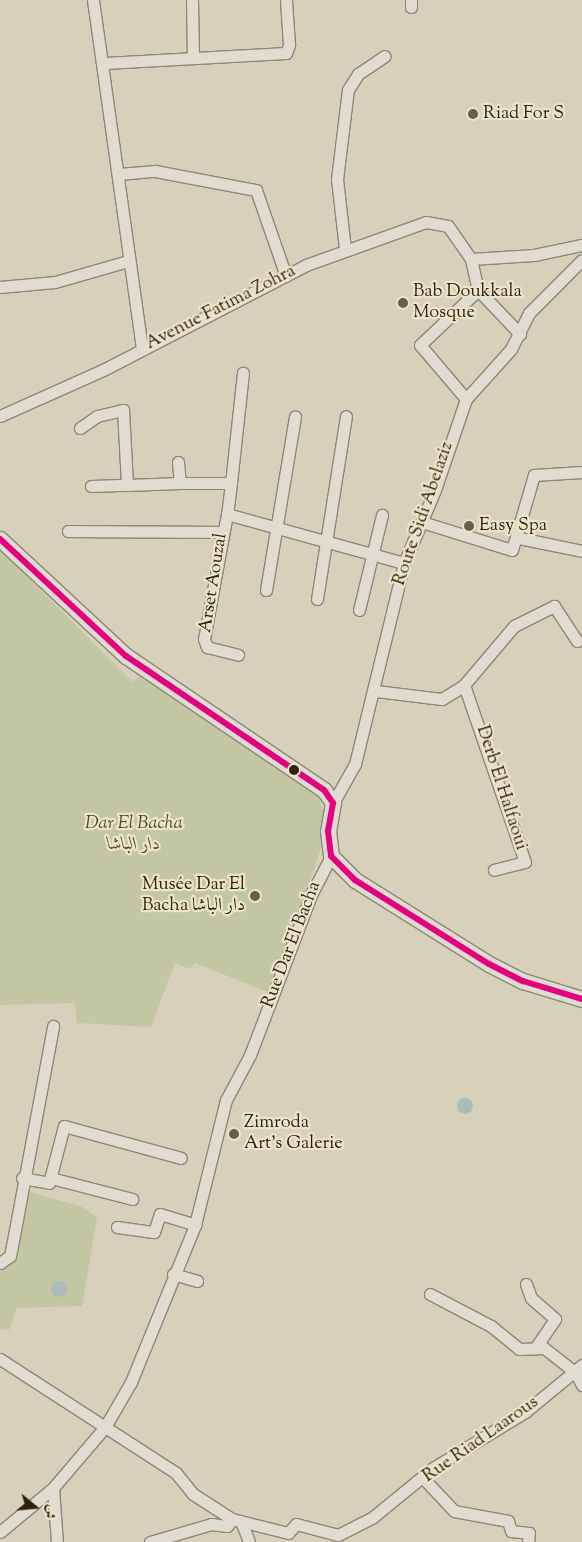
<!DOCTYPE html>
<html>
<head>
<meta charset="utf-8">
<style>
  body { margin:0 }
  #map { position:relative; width:582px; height:1542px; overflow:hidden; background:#d7d0bb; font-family:"Sorts Mill Goudy",Amiri,serif }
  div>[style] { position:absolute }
  .green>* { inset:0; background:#c2c6a2 }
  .water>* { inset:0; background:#aabeb5 }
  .round { border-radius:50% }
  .roads { filter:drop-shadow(1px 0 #8d8678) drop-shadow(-1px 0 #8d8678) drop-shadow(0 1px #8d8678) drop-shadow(0 -1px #8d8678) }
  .street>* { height:11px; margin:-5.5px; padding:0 5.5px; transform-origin:5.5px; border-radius:5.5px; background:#e0dcd1 }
  .secondary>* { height:15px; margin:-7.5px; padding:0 7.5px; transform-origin:7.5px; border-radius:7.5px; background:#e0dcd1 }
  .bus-1>* { height:6px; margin:-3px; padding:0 3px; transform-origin:3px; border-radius:3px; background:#e5007d }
  .dots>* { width:14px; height:14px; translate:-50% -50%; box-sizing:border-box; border:2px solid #ede4ca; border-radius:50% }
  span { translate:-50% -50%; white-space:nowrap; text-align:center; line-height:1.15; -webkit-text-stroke:4.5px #ede4ca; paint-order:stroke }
  .poi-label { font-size:18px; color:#30200b }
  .left { translate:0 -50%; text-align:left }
  .right { translate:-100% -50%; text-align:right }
  .street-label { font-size:18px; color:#30200b }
  .park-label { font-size:18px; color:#50482c; font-style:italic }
  .north { position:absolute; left:10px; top:1482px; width:50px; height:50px; -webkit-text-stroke:4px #ede4ca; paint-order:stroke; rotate:107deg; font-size:14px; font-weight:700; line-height:20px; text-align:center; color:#30200b }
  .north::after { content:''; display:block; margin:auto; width:18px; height:22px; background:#30200b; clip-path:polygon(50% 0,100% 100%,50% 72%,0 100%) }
</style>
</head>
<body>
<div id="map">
  <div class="green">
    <div style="clip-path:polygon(0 550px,133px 682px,139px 676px,317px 790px,324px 815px,322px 845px,273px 994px,195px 963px,190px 969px,175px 963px,151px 1027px,77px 1023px,75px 1003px,0 1005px)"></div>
    <div style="clip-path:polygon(25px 1191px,80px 1206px,97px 1217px,82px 1306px,17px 1308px,9px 1330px,0 1329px,0 1265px,7px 1261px)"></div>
  </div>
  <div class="water">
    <div class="round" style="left:457px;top:1098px;width:16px;height:16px"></div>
    <div class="round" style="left:51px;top:1281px;width:16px;height:16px"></div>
  </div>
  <div class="roads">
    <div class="street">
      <div style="left:93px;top:0;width:352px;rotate:82deg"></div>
      <div style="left:192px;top:0;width:57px;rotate:89deg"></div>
      <div style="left:411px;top:0;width:7px;rotate:90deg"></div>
      <div style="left:105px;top:63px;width:181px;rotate:-3.2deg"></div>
      <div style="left:286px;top:53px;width:9px;rotate:-69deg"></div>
      <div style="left:289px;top:45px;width:45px;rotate:-93.8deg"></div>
      <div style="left:119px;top:174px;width:36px;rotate:-5deg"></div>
      <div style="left:155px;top:171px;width:103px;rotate:10.7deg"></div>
      <div style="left:256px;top:190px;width:91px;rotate:70.8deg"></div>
      <div style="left:345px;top:249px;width:70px;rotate:-96.5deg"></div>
      <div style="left:337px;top:179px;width:90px;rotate:-83deg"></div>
      <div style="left:348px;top:90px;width:19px;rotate:-58deg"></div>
      <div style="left:358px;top:74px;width:32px;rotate:-34deg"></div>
      <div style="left:0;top:287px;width:55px;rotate:-5.2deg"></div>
      <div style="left:55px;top:282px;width:76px;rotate:-16deg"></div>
      <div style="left:478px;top:290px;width:61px;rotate:46.3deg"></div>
      <div style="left:466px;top:399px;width:71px;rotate:-130.4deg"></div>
      <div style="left:420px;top:345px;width:80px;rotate:-43.5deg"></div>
      <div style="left:478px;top:290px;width:32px;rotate:-103deg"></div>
      <div style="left:0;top:416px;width:113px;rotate:-24.1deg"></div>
      <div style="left:103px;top:370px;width:229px;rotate:-27.3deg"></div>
      <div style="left:306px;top:265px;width:127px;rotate:-19.7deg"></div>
      <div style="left:426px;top:222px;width:22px;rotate:10deg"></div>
      <div style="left:448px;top:226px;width:40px;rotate:55.1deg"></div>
      <div style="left:471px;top:259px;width:63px;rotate:-3.6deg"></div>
      <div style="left:534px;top:255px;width:49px;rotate:-11.8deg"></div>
      <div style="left:80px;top:428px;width:21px;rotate:-35deg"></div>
      <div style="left:97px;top:416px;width:27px;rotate:-13deg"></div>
      <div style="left:123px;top:410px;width:75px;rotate:86.9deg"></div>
      <div style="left:127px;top:485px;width:53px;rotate:-2.2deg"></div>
      <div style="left:178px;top:462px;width:21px;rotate:85deg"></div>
      <div style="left:180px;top:483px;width:51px"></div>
      <div style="left:231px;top:483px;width:31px;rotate:97deg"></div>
      <div style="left:227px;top:514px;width:184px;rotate:15.5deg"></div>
      <div style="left:231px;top:483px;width:111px;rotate:-83.8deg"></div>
      <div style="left:91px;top:486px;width:36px;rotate:-2deg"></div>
      <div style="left:227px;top:514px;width:127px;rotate:100.4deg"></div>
      <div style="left:204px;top:639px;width:9px;rotate:69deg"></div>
      <div style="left:207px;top:647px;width:32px;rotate:14deg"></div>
      <div style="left:422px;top:522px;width:94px;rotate:17.3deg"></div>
      <div style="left:512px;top:550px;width:78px;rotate:-73.7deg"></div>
      <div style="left:534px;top:475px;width:48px;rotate:-3.6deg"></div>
      <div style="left:68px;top:531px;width:153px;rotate:0.4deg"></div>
      <div style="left:519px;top:538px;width:64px;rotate:11.7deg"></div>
      <div style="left:266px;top:590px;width:176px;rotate:-80.5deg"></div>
      <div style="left:317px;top:599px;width:185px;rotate:-81deg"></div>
      <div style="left:359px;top:610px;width:98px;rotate:-76.4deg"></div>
      <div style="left:464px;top:685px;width:77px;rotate:-49.7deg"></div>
      <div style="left:514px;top:626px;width:45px;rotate:-26.6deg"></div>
      <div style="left:554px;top:606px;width:42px;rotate:56.7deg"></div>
      <div style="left:376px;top:691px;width:66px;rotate:6.9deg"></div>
      <div style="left:442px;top:699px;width:26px;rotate:-32deg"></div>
      <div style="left:464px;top:685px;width:187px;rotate:71deg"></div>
      <div style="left:525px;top:862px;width:32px;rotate:166deg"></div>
      <div style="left:333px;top:803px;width:45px;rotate:-60.6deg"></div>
      <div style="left:355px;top:764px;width:207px;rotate:-76.3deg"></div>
      <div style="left:404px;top:563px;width:79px;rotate:-67deg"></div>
      <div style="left:435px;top:490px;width:96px;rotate:-71.2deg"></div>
      <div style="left:466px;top:399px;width:67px;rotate:-48deg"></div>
      <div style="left:511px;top:349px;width:40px;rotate:-63.4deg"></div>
      <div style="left:529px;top:313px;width:75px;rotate:-45deg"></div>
      <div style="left:22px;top:1178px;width:27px;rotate:10deg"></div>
      <div style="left:49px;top:1183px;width:59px;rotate:-75.3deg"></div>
      <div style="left:64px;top:1126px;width:121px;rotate:15.3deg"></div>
      <div style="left:51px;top:1178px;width:84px;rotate:14.5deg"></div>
      <div style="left:117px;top:1227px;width:37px;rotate:8deg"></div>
      <div style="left:154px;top:1232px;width:19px;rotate:-72deg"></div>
      <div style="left:160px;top:1214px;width:37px;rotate:17deg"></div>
      <div style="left:0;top:1263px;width:12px;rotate:-35deg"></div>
      <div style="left:10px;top:1256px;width:10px;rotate:-79deg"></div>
      <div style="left:12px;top:1246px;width:224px;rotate:-79.4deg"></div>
      <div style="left:173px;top:1274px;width:25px;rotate:16deg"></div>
      <div style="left:526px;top:1284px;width:15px;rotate:70deg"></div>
      <div style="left:531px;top:1298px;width:32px;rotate:41deg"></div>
      <div style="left:555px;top:1319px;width:34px;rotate:124deg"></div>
      <div style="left:430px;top:1294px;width:69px;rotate:27.7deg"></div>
      <div style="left:491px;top:1326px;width:36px;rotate:39deg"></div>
      <div style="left:519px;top:1349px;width:25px;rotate:-2deg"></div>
      <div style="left:544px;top:1348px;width:39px;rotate:38deg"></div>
      <div style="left:575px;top:1372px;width:15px;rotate:62deg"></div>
      <div style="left:0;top:1359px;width:210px;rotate:32.9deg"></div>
      <div style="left:176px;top:1473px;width:27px;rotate:51deg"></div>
      <div style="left:193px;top:1494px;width:46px;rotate:32.7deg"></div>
      <div style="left:232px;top:1519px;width:58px;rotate:14deg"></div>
      <div style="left:288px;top:1533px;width:12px;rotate:-48deg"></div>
      <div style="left:296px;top:1524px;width:43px;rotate:14.7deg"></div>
      <div style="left:338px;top:1535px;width:39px;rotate:-27deg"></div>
      <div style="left:373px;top:1517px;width:77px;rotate:-39.2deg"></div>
      <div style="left:433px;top:1468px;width:108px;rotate:-31.3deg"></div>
      <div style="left:525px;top:1412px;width:74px;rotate:-39.5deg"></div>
      <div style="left:424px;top:1479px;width:44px;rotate:46.8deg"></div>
      <div style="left:454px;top:1511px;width:55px;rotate:10.5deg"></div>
      <div style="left:508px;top:1521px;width:10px;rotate:73deg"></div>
      <div style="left:511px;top:1531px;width:18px;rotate:6deg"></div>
      <div style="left:529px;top:1533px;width:9px;rotate:96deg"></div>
      <div style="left:53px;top:1488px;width:54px;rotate:85.8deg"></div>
      <div style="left:241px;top:1521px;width:22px;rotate:69deg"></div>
      <div style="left:0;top:1532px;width:69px;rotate:-39.7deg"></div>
      <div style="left:53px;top:1488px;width:80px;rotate:-49.6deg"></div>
      <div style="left:105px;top:1427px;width:52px;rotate:-60deg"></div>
      <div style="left:131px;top:1382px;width:170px;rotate:-67.8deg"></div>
      <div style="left:195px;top:1225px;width:129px;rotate:-76.1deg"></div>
      <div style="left:226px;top:1100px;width:51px;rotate:-61.9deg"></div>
      <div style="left:250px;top:1055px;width:173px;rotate:-69.1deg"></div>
      <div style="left:312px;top:893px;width:42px;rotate:-62.8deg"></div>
      <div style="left:150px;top:1542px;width:64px;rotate:-16.4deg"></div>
      <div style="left:211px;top:1524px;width:16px;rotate:7deg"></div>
      <div style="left:227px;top:1526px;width:9px;rotate:-54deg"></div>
    </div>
    <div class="secondary">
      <div style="left:0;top:539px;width:172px;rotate:42.9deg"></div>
      <div style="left:126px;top:656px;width:239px;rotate:34.1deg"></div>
      <div style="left:324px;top:790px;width:16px;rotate:55deg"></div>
      <div style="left:333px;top:803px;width:28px;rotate:100deg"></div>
      <div style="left:328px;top:831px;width:25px;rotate:83deg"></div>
      <div style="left:331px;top:856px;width:34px;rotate:45deg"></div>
      <div style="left:355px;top:880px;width:158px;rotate:32.1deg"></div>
      <div style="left:489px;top:964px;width:38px;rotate:27deg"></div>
      <div style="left:523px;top:981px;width:62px;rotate:17deg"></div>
    </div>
  </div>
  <div class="bus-1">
    <div style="left:0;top:539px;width:172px;rotate:42.9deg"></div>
    <div style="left:126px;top:656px;width:239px;rotate:34.1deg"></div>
    <div style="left:324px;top:790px;width:16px;rotate:55deg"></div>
    <div style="left:333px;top:803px;width:28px;rotate:100deg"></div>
    <div style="left:328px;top:831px;width:25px;rotate:83deg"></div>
    <div style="left:331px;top:856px;width:34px;rotate:45deg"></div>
    <div style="left:355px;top:880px;width:158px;rotate:32.1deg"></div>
    <div style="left:489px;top:964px;width:38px;rotate:27deg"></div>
    <div style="left:523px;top:981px;width:62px;rotate:17deg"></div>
  </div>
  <div class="dots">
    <div style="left:473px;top:114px;background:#6a5e49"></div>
    <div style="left:403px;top:303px;background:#6a5e49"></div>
    <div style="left:469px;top:526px;background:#6a5e49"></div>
    <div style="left:294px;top:770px;background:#30200b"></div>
    <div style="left:255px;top:896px;background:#6a5e49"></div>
    <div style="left:234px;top:1134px;background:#6a5e49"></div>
  </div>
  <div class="poi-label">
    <span class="left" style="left:483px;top:114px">Riad For S</span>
    <span class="left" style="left:413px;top:303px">Bab Doukkala<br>Mosque</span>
    <span class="left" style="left:479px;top:526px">Easy Spa</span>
    <span class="right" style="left:245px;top:896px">Musée Dar El<br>Bacha دار الباشا</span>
    <span class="left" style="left:244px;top:1134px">Zimroda<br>Art's Galerie</span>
  </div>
  <div class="street-label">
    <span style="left:221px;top:308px;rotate:-27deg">Avenue Fatima Zohra</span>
    <span style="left:424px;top:514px;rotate:-71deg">Route Sidi Abelaziz</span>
    <span style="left:214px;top:583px;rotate:-81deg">Arset Aouzal</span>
    <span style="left:501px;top:788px;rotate:72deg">Derb El Halfaoui</span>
    <span style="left:292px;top:945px;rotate:-69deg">Rue Dar El Bacha</span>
    <span style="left:481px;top:1440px;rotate:-35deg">Rue Riad Laarous</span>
  </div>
  <div class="park-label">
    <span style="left:134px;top:835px">Dar El Bacha<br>دار الباشا</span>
  </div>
  <div class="north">ش</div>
</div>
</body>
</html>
